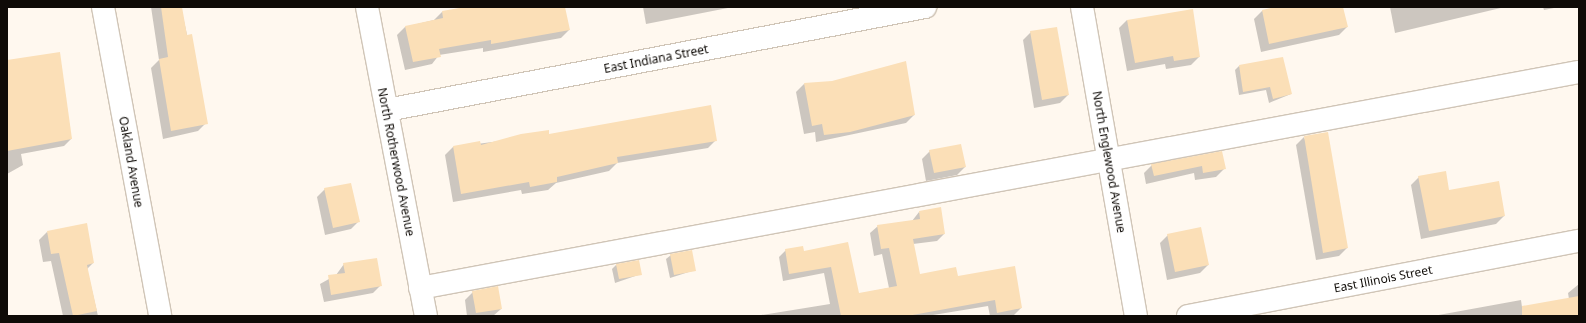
<!DOCTYPE html>
<html>
<head>
<meta charset="utf-8">
<style>
  body { margin:0 }
  #map { position:relative; width:1586px; height:323px; overflow:hidden; background:#fff8ef; font-family:"Noto Sans",sans-serif }
  div>[style] { position:absolute }
  .shadow>* { inset:0; background:#0003 }
  .building>* { inset:0; background:#fbdfb7 }
  .roads { filter:drop-shadow(1px 0 #d0c5b7) drop-shadow(-1px 0 #d0c5b7) drop-shadow(0 1px #d0c5b7) drop-shadow(0 -1px #d0c5b7) }
  .minor>* { height:22px; margin:-11px; padding:0 11px; transform-origin:11px; border-radius:11px; background:#fff }
  span { translate:-50% -50%; white-space:nowrap; text-align:center; line-height:1.15; -webkit-text-stroke:4px #fff; paint-order:stroke }
  .street-label { font-size:12px; color:#0f0b07 }
  .frame { position:absolute; inset:0; border:8px solid #0f0b07; pointer-events:none }
</style>
</head>
<body>
<div id="map">
  <div class="shadow">
    <div style="clip-path:polygon(151px 7px,181px 7px,206px 123px,198px 131px,163px 139px,151px 68px,159px 60px)"></div>
    <div style="clip-path:polygon(471px 7px,564px 7px,569px 30px,561px 38px,483px 52px,483px 48px,439px 55px,432px 64px,405px 70px,397px 35px,405px 27px,434px 20px,442px 12px)"></div>
    <div style="clip-path:polygon(643px 7px,733px 7px,646px 24px)"></div>
    <div style="clip-path:polygon(1280px 7px,1342px 7px,1347px 27px,1339px 35px,1261px 52px,1254px 19px,1262px 11px)"></div>
    <div style="clip-path:polygon(1390px 7px,1505px 7px,1395px 33px)"></div>
    <div style="clip-path:polygon(1543px 7px,1559px 7px,1544px 10px)"></div>
    <div style="clip-path:polygon(1127px 20px,1199px 57px,1191px 65px,1166px 69px,1165px 64px,1127px 71px,1119px 28px)"></div>
    <div style="clip-path:polygon(1031px 32px,1068px 95px,1060px 103px,1034px 108px,1023px 40px)"></div>
    <div style="clip-path:polygon(59px 53px,71px 139px,64px 146px,21px 154px,23px 165px,7px 174px,7px 85px)"></div>
    <div style="clip-path:polygon(1239px 66px,1291px 94px,1269px 103px,1266px 90px,1239px 95px,1235px 70px)"></div>
    <div style="clip-path:polygon(804px 84px,914px 115px,906px 123px,816px 142px,815px 132px,804px 134px,796px 92px)"></div>
    <div style="clip-path:polygon(548px 135px,716px 140px,708px 148px,617px 163px,609px 171px,556px 183px,548px 190px,522px 194px,521px 190px,453px 202px,445px 155px,453px 147px)"></div>
    <div style="clip-path:polygon(1304px 137px,1347px 248px,1339px 256px,1316px 260px,1296px 145px)"></div>
    <div style="clip-path:polygon(930px 151px,965px 167px,957px 175px,926px 181px,922px 159px)"></div>
    <div style="clip-path:polygon(1221px 152px,1224px 169px,1216px 177px,1195px 180px,1194px 173px,1146px 184px,1144px 173px,1152px 165px)"></div>
    <div style="clip-path:polygon(1419px 177px,1449px 191px,1504px 216px,1496px 224px,1421px 239px,1411px 185px)"></div>
    <div style="clip-path:polygon(325px 189px,359px 221px,351px 229px,325px 235px,317px 197px)"></div>
    <div style="clip-path:polygon(919px 212px,944px 234px,937px 241px,913px 244px,919px 275px,957px 277px,1021px 308px,1014px 315px,990px 316px,988px 306px,927px 316px,755px 316px,830px 304px,824px 273px,783px 281px,779px 257px,786px 250px,804px 253px,847px 243px,858px 294px,889px 288px,882px 254px,874px 256px,870px 233px,878px 226px,912px 221px)"></div>
    <div style="clip-path:polygon(47px 232px,93px 263px,87px 269px,98px 316px,63px 316px,51px 261px,43px 262px,39px 240px)"></div>
    <div style="clip-path:polygon(1168px 235px,1208px 265px,1200px 273px,1167px 280px,1160px 243px)"></div>
    <div style="clip-path:polygon(671px 255px,695px 270px,670px 278px,666px 259px)"></div>
    <div style="clip-path:polygon(344px 264px,381px 285px,373px 293px,324px 302px,320px 284px,336px 275px)"></div>
    <div style="clip-path:polygon(616px 265px,641px 274px,615px 283px,612px 269px)"></div>
    <div style="clip-path:polygon(1579px 284px,1579px 316px,1433px 316px,1521px 300px,1522px 307px,1569px 299px,1568px 293px)"></div>
    <div style="clip-path:polygon(473px 292px,501px 309px,493px 316px,467px 316px,465px 300px)"></div>
  </div>
  <div class="building">
    <div style="clip-path:polygon(161px 7px,182px 7px,187px 35px,192px 34px,208px 124px,171px 131px,159px 59px,168px 57px)"></div>
    <div style="clip-path:polygon(465px 7px,565px 7px,570px 30px,491px 44px,491px 40px,439px 49px,441px 57px,413px 62px,405px 26px,443px 18px,442px 11px)"></div>
    <div style="clip-path:polygon(1275px 7px,1343px 7px,1348px 27px,1269px 44px,1262px 10px)"></div>
    <div style="clip-path:polygon(1193px 9px,1200px 57px,1174px 61px,1173px 56px,1135px 63px,1127px 20px)"></div>
    <div style="clip-path:polygon(1057px 27px,1069px 95px,1042px 100px,1030px 31px)"></div>
    <div style="clip-path:polygon(60px 52px,72px 139px,7px 151px,7px 60px)"></div>
    <div style="clip-path:polygon(1283px 57px,1292px 94px,1273px 99px,1270px 87px,1243px 92px,1239px 65px)"></div>
    <div style="clip-path:polygon(906px 61px,915px 115px,850px 132px,824px 135px,822px 124px,812px 126px,804px 83px,832px 81px)"></div>
    <div style="clip-path:polygon(711px 105px,717px 141px,617px 157px,618px 163px,557px 177px,557px 182px,530px 187px,529px 182px,461px 194px,453px 146px,480px 141px,481px 145px,521px 134px,549px 130px,549px 134px)"></div>
    <div style="clip-path:polygon(1328px 132px,1348px 248px,1323px 253px,1304px 136px)"></div>
    <div style="clip-path:polygon(961px 144px,966px 167px,934px 173px,929px 150px)"></div>
    <div style="clip-path:polygon(1222px 151px,1226px 169px,1203px 173px,1202px 166px,1154px 176px,1151px 164px)"></div>
    <div style="clip-path:polygon(1446px 171px,1449px 190px,1499px 181px,1505px 216px,1429px 231px,1418px 176px)"></div>
    <div style="clip-path:polygon(351px 183px,360px 222px,333px 228px,324px 188px)"></div>
    <div style="clip-path:polygon(941px 207px,945px 234px,913px 239px,920px 274px,956px 267px,958px 276px,1015px 266px,1022px 308px,997px 313px,995px 300px,907px 316px,841px 316px,831px 267px,789px 274px,785px 249px,803px 246px,804px 251px,848px 242px,859px 293px,897px 286px,889px 248px,881px 249px,877px 225px,920px 219px,919px 211px)"></div>
    <div style="clip-path:polygon(87px 223px,94px 263px,87px 265px,97px 311px,73px 316px,59px 253px,51px 254px,47px 231px)"></div>
    <div style="clip-path:polygon(1201px 227px,1209px 265px,1175px 272px,1167px 234px)"></div>
    <div style="clip-path:polygon(692px 250px,696px 271px,674px 275px,670px 254px)"></div>
    <div style="clip-path:polygon(377px 258px,382px 286px,331px 295px,328px 275px,345px 273px,343px 263px)"></div>
    <div style="clip-path:polygon(639px 260px,642px 275px,619px 279px,616px 264px)"></div>
    <div style="clip-path:polygon(498px 286px,502px 309px,476px 313px,472px 291px)"></div>
    <div style="clip-path:polygon(1579px 296px,1579px 316px,1522px 316px,1522px 306px)"></div>
  </div>
  <div class="roads">
    <div class="minor">
      <div style="left:103px;top:7px;width:314px;rotate:79.5deg"></div>
      <div style="left:367px;top:7px;width:315px;rotate:79.2deg"></div>
      <div style="left:1082px;top:7px;width:314px;rotate:80.1deg"></div>
      <div style="left:387px;top:110px;width:548px;rotate:-10.84deg"></div>
      <div style="left:420px;top:288px;width:1179px;rotate:-10.56deg"></div>
      <div style="left:1188px;top:316px;width:398px;rotate:-10.9deg"></div>
    </div>
  </div>
  <div class="street-label">
    <span style="left:656px;top:59px;rotate:-11deg">East Indiana Street</span>
    <span style="left:131px;top:162px;rotate:80deg">Oakland Avenue</span>
    <span style="left:396px;top:162px;rotate:79deg">North Rotherwood Avenue</span>
    <span style="left:1109px;top:162px;rotate:80deg">North Englewood Avenue</span>
    <span style="left:1383px;top:279px;rotate:-11deg">East Illinois Street</span>
  </div>
  <div class="frame"></div>
</div>
</body>
</html>
